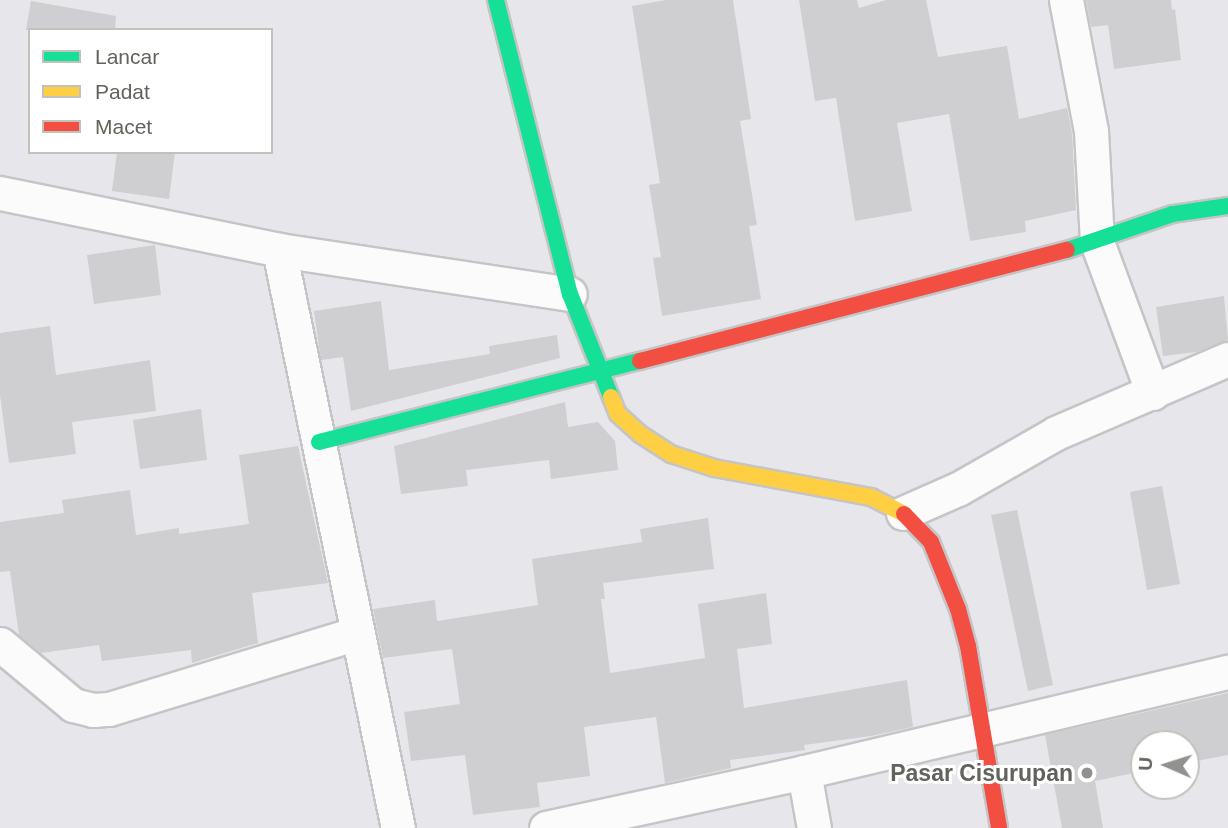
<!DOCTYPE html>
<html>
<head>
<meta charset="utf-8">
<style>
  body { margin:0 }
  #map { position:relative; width:1228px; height:828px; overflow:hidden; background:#e7e7eb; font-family:Helvetica,sans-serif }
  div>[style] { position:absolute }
  .building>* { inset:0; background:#cfcfd1 }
  .roads { filter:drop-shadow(2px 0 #c5c5c7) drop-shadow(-2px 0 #c5c5c7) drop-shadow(0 2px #c5c5c7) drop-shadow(0 -2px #c5c5c7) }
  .street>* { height:33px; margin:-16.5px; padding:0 16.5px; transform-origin:16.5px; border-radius:16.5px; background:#fbfbfc }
  .fast>* { height:16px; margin:-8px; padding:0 8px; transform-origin:8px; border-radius:8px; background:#16e098 }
  .slow>* { height:16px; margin:-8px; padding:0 8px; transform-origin:8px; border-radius:8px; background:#ffcf43 }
  .jam>* { height:16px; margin:-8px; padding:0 8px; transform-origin:8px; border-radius:8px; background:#f24e42 }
  .dots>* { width:19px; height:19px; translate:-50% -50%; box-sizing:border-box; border:4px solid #fff; border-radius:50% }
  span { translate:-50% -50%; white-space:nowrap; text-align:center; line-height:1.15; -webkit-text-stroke:6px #fff; paint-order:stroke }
  .poi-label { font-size:23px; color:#63635d; font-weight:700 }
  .right { translate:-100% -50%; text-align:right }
  .legend { position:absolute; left:28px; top:28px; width:245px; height:126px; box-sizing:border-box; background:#fff; border:2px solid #c1c1be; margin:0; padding:9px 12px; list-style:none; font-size:21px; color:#63635d }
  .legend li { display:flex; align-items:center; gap:14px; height:35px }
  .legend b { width:35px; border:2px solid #c1c1be }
  .north { position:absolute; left:1130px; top:730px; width:70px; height:70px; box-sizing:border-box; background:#fff; border:2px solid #c1c1be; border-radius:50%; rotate:273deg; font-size:19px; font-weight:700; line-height:28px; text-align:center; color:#63635d }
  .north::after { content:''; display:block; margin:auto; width:24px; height:32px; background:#91918f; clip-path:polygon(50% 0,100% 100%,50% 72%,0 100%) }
</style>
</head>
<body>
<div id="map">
  <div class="building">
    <div style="clip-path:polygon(666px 0,733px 0,751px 119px,740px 121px,757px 225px,749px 226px,761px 299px,662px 316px,653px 258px,661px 257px,649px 185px,660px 183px,632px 6px)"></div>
    <div style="clip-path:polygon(799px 0,857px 0,859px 8px,886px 0,926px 0,938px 57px,1007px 46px,1019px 119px,1067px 108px,1072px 133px,1076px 210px,1025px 221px,1026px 232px,970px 241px,949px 114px,897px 123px,912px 211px,855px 221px,836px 98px,815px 101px)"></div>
    <div style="clip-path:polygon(1086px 0,1171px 0,1172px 10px,1175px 9px,1181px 60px,1114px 69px,1108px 25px,1091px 27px)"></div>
    <div style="clip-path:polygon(31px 1px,116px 16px,115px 30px,26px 30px)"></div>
    <div style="clip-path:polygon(117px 152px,175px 152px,169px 199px,112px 191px)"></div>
    <div style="clip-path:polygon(155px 245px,161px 295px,94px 304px,87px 255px)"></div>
    <div style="clip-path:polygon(1224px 296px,1228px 340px,1196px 352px,1163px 356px,1156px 307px)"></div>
    <div style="clip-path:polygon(381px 301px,389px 370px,490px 354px,489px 346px,557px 335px,560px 358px,351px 411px,343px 357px,321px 360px,314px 311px)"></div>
    <div style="clip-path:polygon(50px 326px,56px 375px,150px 360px,156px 411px,72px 422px,76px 454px,9px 463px,0 395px,0 333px)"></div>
    <div style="clip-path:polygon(565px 402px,568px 427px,598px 422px,615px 441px,618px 470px,551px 479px,549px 460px,466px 470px,468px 486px,401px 494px,394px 446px)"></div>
    <div style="clip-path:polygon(201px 409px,207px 460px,140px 469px,133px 420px)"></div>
    <div style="clip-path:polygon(298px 446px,328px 583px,252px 593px,258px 643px,192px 663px,191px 650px,102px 661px,99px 645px,41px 653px,19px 635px,10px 571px,0 572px,0 522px,64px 513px,62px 500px,130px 490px,136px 535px,179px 528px,179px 534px,249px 524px,239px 455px)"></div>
    <div style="clip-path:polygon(1162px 486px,1180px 584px,1147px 590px,1130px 492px)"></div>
    <div style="clip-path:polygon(1017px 510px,1053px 685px,1028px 691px,991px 515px)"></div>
    <div style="clip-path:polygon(708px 518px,714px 569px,603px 583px,605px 599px,601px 599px,610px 673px,705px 658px,698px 604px,766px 593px,772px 644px,737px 649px,744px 708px,907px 680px,913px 727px,871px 736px,804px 745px,805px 750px,730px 760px,731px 768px,665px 783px,656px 717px,584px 727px,590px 776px,537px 783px,540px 807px,473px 815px,465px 755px,411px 761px,404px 712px,460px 704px,452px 649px,383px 658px,373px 609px,435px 600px,437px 621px,538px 605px,532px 559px,642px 542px,640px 529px)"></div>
    <div style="clip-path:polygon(1228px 693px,1228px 755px,1186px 763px,1186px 744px,1144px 744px,1144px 771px,1095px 781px,1103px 828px,1062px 828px,1045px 735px)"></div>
  </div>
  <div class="roads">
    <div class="street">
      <div style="left:1066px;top:0;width:133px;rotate:79.2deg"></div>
      <div style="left:1091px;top:131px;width:111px;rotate:86.9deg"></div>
      <div style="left:1097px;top:242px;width:161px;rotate:69.7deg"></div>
      <div style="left:0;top:193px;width:285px;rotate:11.5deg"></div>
      <div style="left:279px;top:250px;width:294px;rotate:8.6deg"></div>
      <div style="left:279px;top:250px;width:590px;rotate:78.37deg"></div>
      <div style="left:903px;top:513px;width:60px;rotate:-23.6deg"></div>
      <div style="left:958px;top:489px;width:113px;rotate:-29.7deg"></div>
      <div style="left:1056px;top:433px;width:187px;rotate:-23.3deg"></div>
      <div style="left:0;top:644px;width:95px;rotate:39.9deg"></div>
      <div style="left:73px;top:705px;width:21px;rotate:14deg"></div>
      <div style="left:93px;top:710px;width:16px;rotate:-4deg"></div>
      <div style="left:109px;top:709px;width:260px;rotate:-17deg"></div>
      <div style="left:804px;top:772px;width:57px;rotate:79.9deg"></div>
      <div style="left:546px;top:828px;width:264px;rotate:-12.2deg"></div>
      <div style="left:804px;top:772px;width:436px;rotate:-13.3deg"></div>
    </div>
    <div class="fast">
      <div style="left:496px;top:0;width:303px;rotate:75.9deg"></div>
      <div style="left:570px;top:294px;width:111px;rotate:68.3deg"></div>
      <div style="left:1067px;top:250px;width:112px;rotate:-18.8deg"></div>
      <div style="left:1173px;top:214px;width:56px;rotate:-8.3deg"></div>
      <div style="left:319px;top:442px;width:331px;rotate:-14.2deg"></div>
    </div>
    <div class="slow">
      <div style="left:611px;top:397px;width:18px;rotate:68deg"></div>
      <div style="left:618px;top:414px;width:30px;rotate:42deg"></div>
      <div style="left:640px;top:434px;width:37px;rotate:33deg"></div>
      <div style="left:671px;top:454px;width:45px;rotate:18deg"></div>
      <div style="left:714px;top:468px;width:160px;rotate:10.5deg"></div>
      <div style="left:871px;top:497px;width:37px;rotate:27deg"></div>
    </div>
    <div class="jam">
      <div style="left:640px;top:361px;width:441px;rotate:-14.6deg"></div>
      <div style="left:904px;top:514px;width:39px;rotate:46deg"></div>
      <div style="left:931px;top:542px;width:72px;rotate:68.1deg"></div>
      <div style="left:958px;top:609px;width:38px;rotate:75deg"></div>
      <div style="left:968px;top:646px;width:185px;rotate:80.3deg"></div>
    </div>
  </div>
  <div class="dots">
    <div style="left:1087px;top:773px;background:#91918f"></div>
  </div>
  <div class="poi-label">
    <span class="right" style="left:1073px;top:773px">Pasar Cisurupan</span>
  </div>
  <ul class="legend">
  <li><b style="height:9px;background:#16e098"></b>Lancar</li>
  <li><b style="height:9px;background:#ffcf43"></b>Padat</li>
  <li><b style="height:9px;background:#f24e42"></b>Macet</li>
  </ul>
  <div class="north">U</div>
</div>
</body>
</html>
